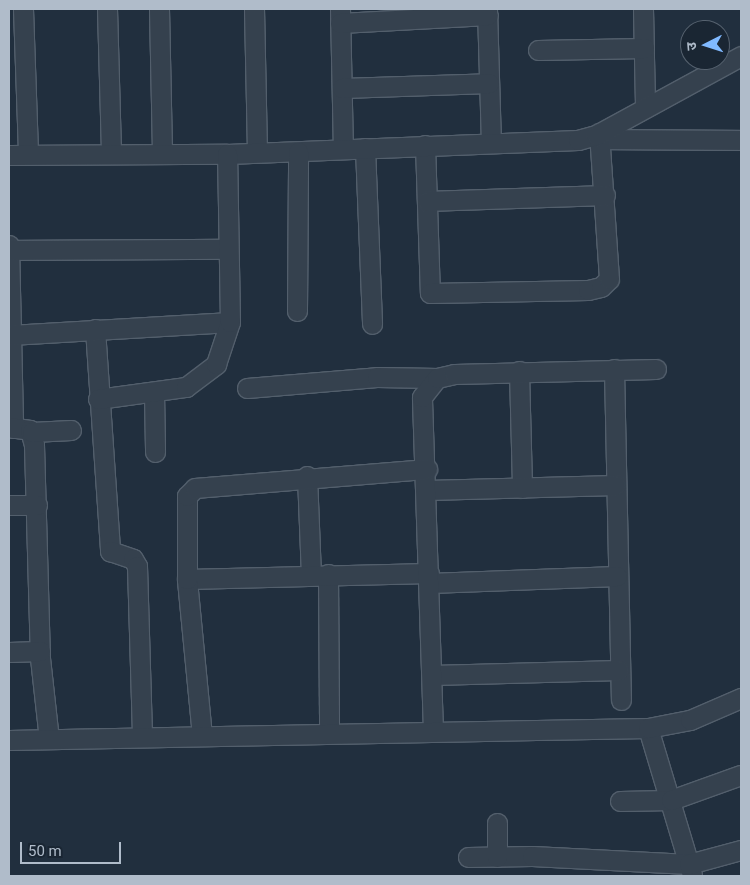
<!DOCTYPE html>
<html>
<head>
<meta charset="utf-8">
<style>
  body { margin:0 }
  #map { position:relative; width:750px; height:885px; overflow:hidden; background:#212f3e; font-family:Roboto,"Noto Sans Devanagari",sans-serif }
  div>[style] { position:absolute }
  .roads { filter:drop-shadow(1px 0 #535f6c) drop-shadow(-1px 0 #535f6c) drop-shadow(0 1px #535f6c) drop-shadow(0 -1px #535f6c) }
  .minor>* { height:19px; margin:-9.5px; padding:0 9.5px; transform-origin:9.5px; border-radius:9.5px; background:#35414e }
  span { translate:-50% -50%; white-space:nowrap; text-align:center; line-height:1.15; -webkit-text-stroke:4px #1a2633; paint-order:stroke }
  .frame { position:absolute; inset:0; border:10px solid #b0bcca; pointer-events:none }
  .north { position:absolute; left:680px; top:20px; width:50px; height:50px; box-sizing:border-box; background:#1a2633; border:1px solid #56626f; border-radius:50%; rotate:265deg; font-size:14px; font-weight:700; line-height:20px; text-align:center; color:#b0bcca }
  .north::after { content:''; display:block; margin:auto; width:18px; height:22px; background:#80b9ff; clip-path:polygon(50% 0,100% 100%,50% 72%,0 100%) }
  .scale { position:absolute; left:20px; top:842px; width:101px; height:22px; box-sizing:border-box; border:2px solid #b0bcca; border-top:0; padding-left:6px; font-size:15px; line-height:18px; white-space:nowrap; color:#b0bcca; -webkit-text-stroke:4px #1a2633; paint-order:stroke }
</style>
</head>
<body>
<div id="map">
  <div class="roads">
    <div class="minor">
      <div style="left:23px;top:9px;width:145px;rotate:88deg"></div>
      <div style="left:107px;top:9px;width:145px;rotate:88.4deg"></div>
      <div style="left:159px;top:9px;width:144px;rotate:88.8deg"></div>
      <div style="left:254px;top:9px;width:143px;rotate:88.8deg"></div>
      <div style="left:340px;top:9px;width:140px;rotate:88.8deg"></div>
      <div style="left:487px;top:9px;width:132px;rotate:88.3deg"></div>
      <div style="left:643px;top:9px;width:99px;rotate:88.8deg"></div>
      <div style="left:340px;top:23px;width:148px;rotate:-3.1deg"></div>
      <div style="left:538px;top:50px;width:106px;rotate:-1.1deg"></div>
      <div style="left:342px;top:88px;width:147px;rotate:-1.9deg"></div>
      <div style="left:600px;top:139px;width:141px;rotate:0.4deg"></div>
      <div style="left:425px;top:145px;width:148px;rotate:88.1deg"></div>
      <div style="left:430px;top:293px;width:158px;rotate:-1.1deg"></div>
      <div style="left:588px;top:290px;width:13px;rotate:-13deg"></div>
      <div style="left:601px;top:287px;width:11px;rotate:-45deg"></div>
      <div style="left:609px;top:279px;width:146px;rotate:-93.9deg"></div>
      <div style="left:365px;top:148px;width:176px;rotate:87.7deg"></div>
      <div style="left:9px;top:155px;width:218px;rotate:-0.3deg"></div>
      <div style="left:227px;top:154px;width:351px;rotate:-2.3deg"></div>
      <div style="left:578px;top:140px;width:19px;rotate:-16deg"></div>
      <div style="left:596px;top:135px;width:165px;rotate:-28.6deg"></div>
      <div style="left:427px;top:201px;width:178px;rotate:-1.9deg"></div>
      <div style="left:9px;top:245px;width:183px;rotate:88.7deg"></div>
      <div style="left:9px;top:250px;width:218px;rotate:-0.3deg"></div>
      <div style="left:297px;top:311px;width:159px;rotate:-89.6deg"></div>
      <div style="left:95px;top:329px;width:223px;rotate:86.1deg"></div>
      <div style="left:110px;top:551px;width:24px;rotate:19deg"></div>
      <div style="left:133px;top:559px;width:8px;rotate:60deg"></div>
      <div style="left:137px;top:566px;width:171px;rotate:88.3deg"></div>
      <div style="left:11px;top:335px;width:219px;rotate:-3.4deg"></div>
      <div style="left:614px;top:369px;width:331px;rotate:88.8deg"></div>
      <div style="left:519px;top:371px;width:117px;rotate:88.5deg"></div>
      <div style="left:247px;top:388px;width:130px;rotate:-4.8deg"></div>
      <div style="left:377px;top:377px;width:60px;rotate:1deg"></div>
      <div style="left:154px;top:392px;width:60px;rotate:89deg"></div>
      <div style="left:98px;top:399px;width:89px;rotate:-7.8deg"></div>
      <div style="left:186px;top:387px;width:38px;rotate:-37deg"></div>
      <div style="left:216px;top:364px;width:44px;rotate:-71.6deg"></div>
      <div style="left:230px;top:322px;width:168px;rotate:-91deg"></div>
      <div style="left:9px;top:427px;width:21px;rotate:8deg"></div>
      <div style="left:30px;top:430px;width:16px;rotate:75deg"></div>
      <div style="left:34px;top:445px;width:213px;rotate:88.4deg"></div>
      <div style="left:40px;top:658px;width:81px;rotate:83.7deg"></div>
      <div style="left:32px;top:432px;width:39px;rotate:-3deg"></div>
      <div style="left:307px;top:476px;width:98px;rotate:87.7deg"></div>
      <div style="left:427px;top:490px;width:189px;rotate:-1.5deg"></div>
      <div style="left:9px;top:505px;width:28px"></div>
      <div style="left:328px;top:574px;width:159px;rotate:89.6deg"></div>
      <div style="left:187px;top:579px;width:242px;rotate:-1.4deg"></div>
      <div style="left:429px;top:583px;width:188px;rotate:-2.1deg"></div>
      <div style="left:9px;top:652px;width:31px;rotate:-2deg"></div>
      <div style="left:432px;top:675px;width:187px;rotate:-1.5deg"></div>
      <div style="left:648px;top:728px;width:153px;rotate:73.3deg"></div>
      <div style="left:433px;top:731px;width:334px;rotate:-91.9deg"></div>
      <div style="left:422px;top:397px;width:24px;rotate:-52deg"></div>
      <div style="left:437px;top:378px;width:17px;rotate:-13deg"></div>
      <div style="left:454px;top:374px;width:202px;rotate:-1.4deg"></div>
      <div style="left:202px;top:736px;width:158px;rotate:-95.5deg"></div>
      <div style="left:187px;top:579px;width:83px;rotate:-90deg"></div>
      <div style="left:187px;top:496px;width:11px;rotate:-45deg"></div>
      <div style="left:195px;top:488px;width:233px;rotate:-4.7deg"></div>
      <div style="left:9px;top:740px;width:639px;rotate:-1.08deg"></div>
      <div style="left:648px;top:728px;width:43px;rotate:-10.8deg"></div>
      <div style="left:690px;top:720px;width:56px;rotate:-23.3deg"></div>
      <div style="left:620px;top:801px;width:51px;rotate:-1.1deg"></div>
      <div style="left:671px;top:800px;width:74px;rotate:-19.7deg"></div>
      <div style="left:468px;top:857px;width:64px;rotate:-0.9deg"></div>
      <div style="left:532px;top:856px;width:157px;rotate:2.9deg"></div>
      <div style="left:689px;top:864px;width:54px;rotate:-15.1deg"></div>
      <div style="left:497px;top:857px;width:34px;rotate:-90deg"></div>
    </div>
  </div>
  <div class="frame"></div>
  <div class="north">उ</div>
  <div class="scale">50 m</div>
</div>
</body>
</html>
